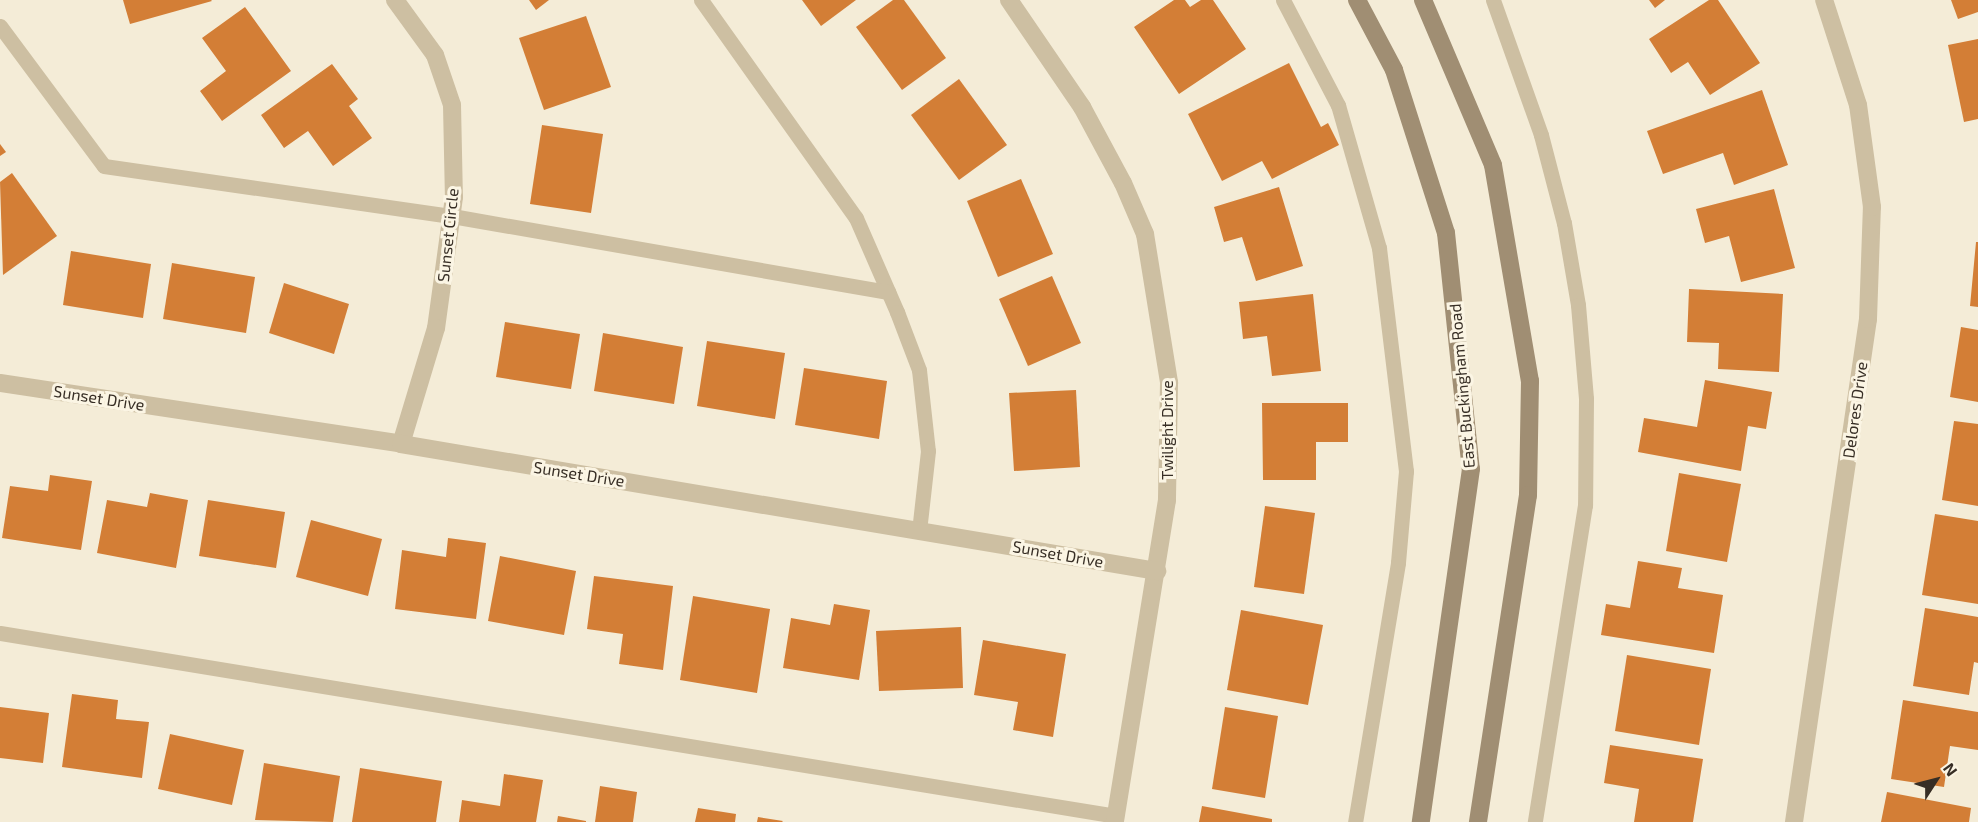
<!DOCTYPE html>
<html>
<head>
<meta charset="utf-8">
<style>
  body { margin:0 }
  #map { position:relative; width:1978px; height:822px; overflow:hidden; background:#f4ecd7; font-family:"Exo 2",sans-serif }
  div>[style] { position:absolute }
  .building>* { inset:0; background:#d37e36 }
  .lane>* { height:15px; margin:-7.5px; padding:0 7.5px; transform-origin:7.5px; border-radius:7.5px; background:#cdbfa2 }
  .street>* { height:18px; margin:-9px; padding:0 9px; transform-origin:9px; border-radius:9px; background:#cdbfa2 }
  .secondary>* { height:18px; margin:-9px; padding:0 9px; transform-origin:9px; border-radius:9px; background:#a08e73 }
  span { translate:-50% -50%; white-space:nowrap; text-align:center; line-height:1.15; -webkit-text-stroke:6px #fbf5e4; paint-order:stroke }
  .street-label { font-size:16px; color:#372e25 }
  .north { position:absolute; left:1906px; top:750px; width:60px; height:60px; -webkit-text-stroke:4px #fbf5e4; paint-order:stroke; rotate:54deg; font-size:16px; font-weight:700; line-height:24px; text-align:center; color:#372e25 }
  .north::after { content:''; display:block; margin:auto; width:21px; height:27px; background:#372e25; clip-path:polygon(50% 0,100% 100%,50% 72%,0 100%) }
</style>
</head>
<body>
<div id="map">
  <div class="building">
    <div style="clip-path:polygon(123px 0,211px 0,212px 1px,130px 24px)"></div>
    <div style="clip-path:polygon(529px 0,549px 0,536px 10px)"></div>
    <div style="clip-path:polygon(802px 0,856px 0,821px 26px)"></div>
    <div style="clip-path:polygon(893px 0,904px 0,946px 58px,902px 90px,856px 27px)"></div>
    <div style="clip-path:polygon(1174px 0,1185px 0,1190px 7px,1201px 0,1213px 0,1246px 49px,1179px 94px,1134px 27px)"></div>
    <div style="clip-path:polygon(1649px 0,1665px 0,1655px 8px)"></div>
    <div style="clip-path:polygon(1709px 0,1718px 0,1760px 63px,1710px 95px,1688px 62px,1671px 73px,1649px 39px)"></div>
    <div style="clip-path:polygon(1951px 0,1978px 0,1978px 12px,1958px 19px)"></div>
    <div style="clip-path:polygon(245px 7px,291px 71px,222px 121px,200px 91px,226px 71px,202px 38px)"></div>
    <div style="clip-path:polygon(586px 16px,611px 87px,544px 110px,519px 38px)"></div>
    <div style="clip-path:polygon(1978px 39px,1978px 119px,1964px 122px,1948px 45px)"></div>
    <div style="clip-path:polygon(1289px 63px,1321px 127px,1328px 123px,1339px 145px,1272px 179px,1262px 161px,1222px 181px,1188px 114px)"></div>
    <div style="clip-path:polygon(332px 64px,358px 99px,349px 106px,372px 138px,333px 166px,308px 131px,284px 148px,261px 115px)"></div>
    <div style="clip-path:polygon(959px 79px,1007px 145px,959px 180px,911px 115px)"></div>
    <div style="clip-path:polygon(1762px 90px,1788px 165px,1734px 185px,1723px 153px,1663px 174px,1647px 131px)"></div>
    <div style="clip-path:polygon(542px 125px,603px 134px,591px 213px,530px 204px)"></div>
    <div style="clip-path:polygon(0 144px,6px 152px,0 156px)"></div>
    <div style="clip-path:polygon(12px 173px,57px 236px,3px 275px,0 182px)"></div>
    <div style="clip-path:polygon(1021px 179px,1053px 254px,998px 277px,967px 201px)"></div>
    <div style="clip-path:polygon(1279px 187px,1303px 266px,1256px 281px,1242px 237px,1224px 242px,1214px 207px)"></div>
    <div style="clip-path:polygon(1774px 189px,1795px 268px,1741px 282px,1729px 236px,1705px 243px,1696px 209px)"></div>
    <div style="clip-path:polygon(1976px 242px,1978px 242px,1978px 307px,1970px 306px)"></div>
    <div style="clip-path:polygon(71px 251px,151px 264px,143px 318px,63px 305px)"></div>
    <div style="clip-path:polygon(172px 263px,255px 277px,246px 333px,163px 319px)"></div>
    <div style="clip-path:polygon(1052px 276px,1081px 343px,1028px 366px,999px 299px)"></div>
    <div style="clip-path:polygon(284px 283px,349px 304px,334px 354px,269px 333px)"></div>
    <div style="clip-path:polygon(1689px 289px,1783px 294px,1779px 372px,1718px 369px,1719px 343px,1687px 342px)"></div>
    <div style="clip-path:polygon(1313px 294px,1321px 371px,1272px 376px,1267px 336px,1243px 339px,1239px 302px)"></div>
    <div style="clip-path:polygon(505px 322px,580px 334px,571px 389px,496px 377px)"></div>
    <div style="clip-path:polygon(1961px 327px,1978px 330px,1978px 402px,1950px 397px)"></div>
    <div style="clip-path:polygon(603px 333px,683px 347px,674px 404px,594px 391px)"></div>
    <div style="clip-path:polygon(707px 341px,785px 353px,775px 419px,697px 406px)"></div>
    <div style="clip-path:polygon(804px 368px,887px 381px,879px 439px,795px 425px)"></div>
    <div style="clip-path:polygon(1705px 380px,1772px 392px,1766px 429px,1748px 426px,1741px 471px,1638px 452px,1644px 418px,1697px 427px)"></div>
    <div style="clip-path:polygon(1076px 390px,1080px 467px,1014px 471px,1009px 393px)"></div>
    <div style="clip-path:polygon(1262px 403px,1348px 403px,1348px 442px,1316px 442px,1316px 480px,1263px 480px)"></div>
    <div style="clip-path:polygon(1954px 421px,1978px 424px,1978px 506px,1942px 500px)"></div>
    <div style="clip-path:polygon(1679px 473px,1741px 484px,1727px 562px,1666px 551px)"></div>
    <div style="clip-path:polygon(50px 475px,92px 481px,81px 550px,2px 538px,10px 486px,48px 491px)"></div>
    <div style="clip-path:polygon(150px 493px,188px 500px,176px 568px,97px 553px,107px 500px,147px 507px)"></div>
    <div style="clip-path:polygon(208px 500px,285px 512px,276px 568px,199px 556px)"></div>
    <div style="clip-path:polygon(1265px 506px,1315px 513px,1304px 594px,1254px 587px)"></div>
    <div style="clip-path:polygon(1935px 514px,1978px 521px,1978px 604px,1922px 595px)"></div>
    <div style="clip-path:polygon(311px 520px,382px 539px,368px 596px,296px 577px)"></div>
    <div style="clip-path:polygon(448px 538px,486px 543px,476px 619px,395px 609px,402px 550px,446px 557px)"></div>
    <div style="clip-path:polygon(500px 556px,576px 571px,564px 635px,488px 621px)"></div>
    <div style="clip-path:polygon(1638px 561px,1682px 568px,1678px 588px,1723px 595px,1714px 653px,1601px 635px,1606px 604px,1630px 608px)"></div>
    <div style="clip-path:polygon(594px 576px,673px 586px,663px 670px,619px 664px,623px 634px,587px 629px)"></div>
    <div style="clip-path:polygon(693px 596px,770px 609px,757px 693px,680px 680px)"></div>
    <div style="clip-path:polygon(834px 604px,870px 610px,859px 680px,783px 668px,791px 618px,830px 625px)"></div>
    <div style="clip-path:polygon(1925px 608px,1978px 617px,1978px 663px,1974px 662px,1969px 695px,1913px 686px)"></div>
    <div style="clip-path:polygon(1241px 610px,1323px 625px,1308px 705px,1227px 690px)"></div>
    <div style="clip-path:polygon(961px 627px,963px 688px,879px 691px,876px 631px)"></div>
    <div style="clip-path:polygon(983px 640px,1066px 654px,1053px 737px,1013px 730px,1018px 702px,974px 695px)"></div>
    <div style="clip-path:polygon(1627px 655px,1711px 669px,1699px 745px,1615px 731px)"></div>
    <div style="clip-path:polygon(72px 694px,118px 700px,116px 719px,149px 722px,142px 778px,62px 767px)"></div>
    <div style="clip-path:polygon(1903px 700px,1978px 712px,1978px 750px,1950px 746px,1944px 787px,1891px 779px)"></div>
    <div style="clip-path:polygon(0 707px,49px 713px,43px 763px,0 758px)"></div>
    <div style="clip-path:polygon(1225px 707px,1278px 716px,1265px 798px,1212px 789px)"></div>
    <div style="clip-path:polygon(170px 734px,244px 750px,232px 805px,158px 789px)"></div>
    <div style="clip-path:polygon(1610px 745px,1703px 759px,1693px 822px,1634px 822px,1639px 789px,1604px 783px)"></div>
    <div style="clip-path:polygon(264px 763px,340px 776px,333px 822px,255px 820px)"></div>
    <div style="clip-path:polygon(360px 768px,442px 781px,436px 822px,352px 822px)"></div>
    <div style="clip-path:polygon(504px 774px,543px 780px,536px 822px,459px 822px,462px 800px,500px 806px)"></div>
    <div style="clip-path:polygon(600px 786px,637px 792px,633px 822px,595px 822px)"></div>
    <div style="clip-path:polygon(1887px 792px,1971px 808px,1969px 822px,1881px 822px)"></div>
    <div style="clip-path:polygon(1202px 806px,1272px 819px,1272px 822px,1199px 822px)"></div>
    <div style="clip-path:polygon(698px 808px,736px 814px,735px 822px,695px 822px)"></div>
    <div style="clip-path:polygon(558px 816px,586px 821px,586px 822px,557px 822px)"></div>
    <div style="clip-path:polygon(758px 817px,783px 821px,782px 822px,757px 822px)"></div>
  </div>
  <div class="lane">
    <div style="left:701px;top:0;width:267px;rotate:54.6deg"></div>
    <div style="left:856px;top:218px;width:103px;rotate:66.4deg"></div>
    <div style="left:897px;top:312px;width:62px;rotate:69.2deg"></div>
    <div style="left:919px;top:370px;width:81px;rotate:83.7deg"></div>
    <div style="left:928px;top:451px;width:81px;rotate:96.4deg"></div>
    <div style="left:1283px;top:0;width:119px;rotate:62.4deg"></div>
    <div style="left:1338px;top:105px;width:149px;rotate:74deg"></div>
    <div style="left:1379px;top:248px;width:225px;rotate:83.1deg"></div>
    <div style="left:1406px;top:471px;width:92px;rotate:95deg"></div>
    <div style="left:1398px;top:563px;width:263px;rotate:99.4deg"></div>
    <div style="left:1493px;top:0;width:143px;rotate:70.4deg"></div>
    <div style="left:1541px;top:135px;width:91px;rotate:75.4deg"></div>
    <div style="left:1564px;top:223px;width:83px;rotate:80.3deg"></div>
    <div style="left:1578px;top:305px;width:94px;rotate:85.1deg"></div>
    <div style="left:1586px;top:399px;width:106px;rotate:90.5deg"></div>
    <div style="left:1585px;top:505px;width:321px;rotate:99deg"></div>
    <div style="left:0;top:26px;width:174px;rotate:53.4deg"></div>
    <div style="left:104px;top:166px;width:352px;rotate:8.2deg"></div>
    <div style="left:452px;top:216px;width:443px;rotate:9.9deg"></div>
    <div style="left:0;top:633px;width:1131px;rotate:9.31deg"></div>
  </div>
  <div class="street">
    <div style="left:395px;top:0;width:68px;rotate:54deg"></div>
    <div style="left:435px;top:55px;width:53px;rotate:71.2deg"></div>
    <div style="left:452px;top:105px;width:92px;rotate:88.8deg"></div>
    <div style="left:454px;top:197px;width:132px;rotate:97.8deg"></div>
    <div style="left:436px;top:328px;width:121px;rotate:106.8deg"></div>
    <div style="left:1009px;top:0;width:130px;rotate:55.7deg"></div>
    <div style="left:1082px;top:107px;width:86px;rotate:61.7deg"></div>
    <div style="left:1123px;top:183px;width:56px;rotate:66.7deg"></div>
    <div style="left:1145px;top:234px;width:151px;rotate:80.8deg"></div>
    <div style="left:1169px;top:383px;width:117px;rotate:91deg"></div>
    <div style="left:1167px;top:500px;width:326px;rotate:99.2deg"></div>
    <div style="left:0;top:383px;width:406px;rotate:8.6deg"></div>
    <div style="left:401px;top:444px;width:767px;rotate:9.54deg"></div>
    <div style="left:1794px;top:822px;width:508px;rotate:-81.63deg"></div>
    <div style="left:1868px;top:319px;width:112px;rotate:-88deg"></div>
    <div style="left:1872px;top:207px;width:103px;rotate:-97.8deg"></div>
    <div style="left:1858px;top:105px;width:110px;rotate:-107.9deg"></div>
  </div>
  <div class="secondary">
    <div style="left:1357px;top:0;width:79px;rotate:62.1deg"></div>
    <div style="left:1394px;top:70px;width:171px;rotate:72.3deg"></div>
    <div style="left:1446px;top:233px;width:237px;rotate:84deg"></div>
    <div style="left:1471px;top:469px;width:357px;rotate:98.1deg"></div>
    <div style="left:1423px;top:0;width:179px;rotate:67deg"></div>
    <div style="left:1493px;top:165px;width:219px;rotate:80.3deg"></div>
    <div style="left:1530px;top:381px;width:114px;rotate:91deg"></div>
    <div style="left:1528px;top:495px;width:331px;rotate:98.7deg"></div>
  </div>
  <div class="street-label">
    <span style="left:448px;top:235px;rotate:-84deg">Sunset Circle</span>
    <span style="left:1462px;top:386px;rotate:-95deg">East Buckingham Road</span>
    <span style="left:99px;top:398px;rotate:9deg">Sunset Drive</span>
    <span style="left:1855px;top:410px;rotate:-82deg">Delores Drive</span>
    <span style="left:1167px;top:430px;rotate:-90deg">Twilight Drive</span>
    <span style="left:579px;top:474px;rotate:9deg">Sunset Drive</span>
    <span style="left:1058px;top:554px;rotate:10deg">Sunset Drive</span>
  </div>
  <div class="north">N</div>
</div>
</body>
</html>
